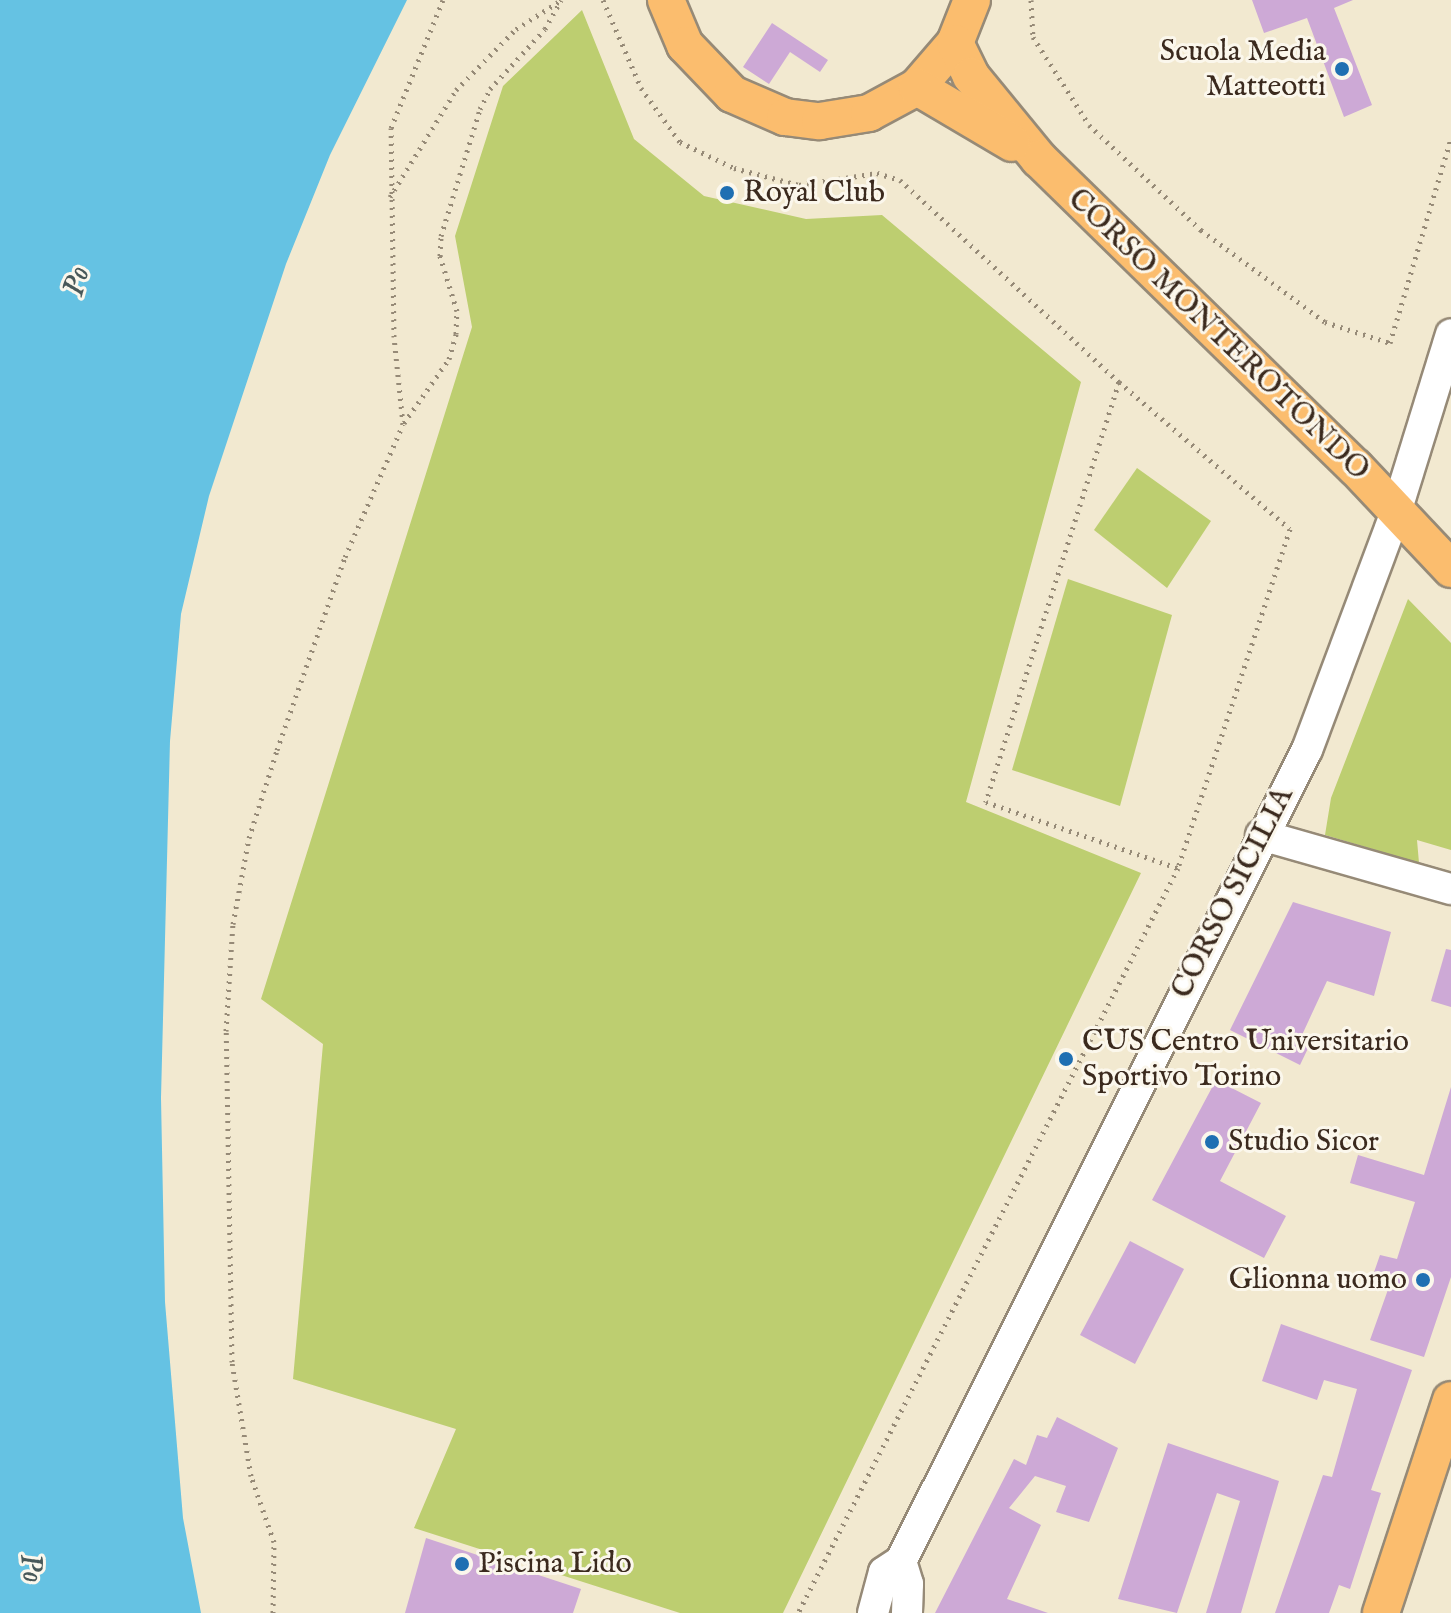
<!DOCTYPE html>
<html>
<head>
<meta charset="utf-8">
<style>
  body { margin:0 }
  #map { position:relative; width:1451px; height:1613px; overflow:hidden; background:#f2e9d0; font-family:"IM FELL English",serif }
  div>[style] { position:absolute }
  .green>* { inset:0; background:#bdce70 }
  .water>* { inset:0; background:#65c2e3 }
  .building>* { inset:0; background:#cda9d6 }
  .path>* { height:5px; margin-top:-2.5px; transform-origin:0; background:repeating-linear-gradient(90deg,#968a77 0 2px,transparent 0 8px) }
  .roads { filter:drop-shadow(2px 0 #968a77) drop-shadow(-2px 0 #968a77) drop-shadow(0 2px #968a77) drop-shadow(0 -2px #968a77) }
  .minor>* { height:30px; margin:-15px; padding:0 15px; transform-origin:15px; border-radius:15px; background:#fff }
  .major>* { height:36px; margin:-18px; padding:0 18px; transform-origin:18px; border-radius:18px; background:#fbbd6e }
  .dots>* { width:22px; height:22px; translate:-50% -50%; box-sizing:border-box; border:4px solid #fbf7ec; border-radius:50% }
  span { translate:-50% -50%; white-space:nowrap; text-align:center; line-height:1.15; -webkit-text-stroke:6px #fbf7ec; paint-order:stroke }
  .poi-label { font-size:30px; color:#3b2a1e }
  .right { translate:-100% -50%; text-align:right }
  .left { translate:0 -50%; text-align:left }
  .street-label { font-size:30px; color:#3b2a1e }
  .water-label { font-size:32px; color:#485859; font-style:italic }
</style>
</head>
<body>
<div id="map">
  <div class="green">
    <div style="clip-path:polygon(582px 10px,634px 139px,704px 196px,806px 219px,882px 215px,1081px 382px,966px 802px,1141px 873px,783px 1613px,680px 1613px,414px 1528px,456px 1429px,293px 1379px,323px 1044px,261px 999px,472px 327px,455px 236px,503px 86px)"></div>
    <div style="clip-path:polygon(1137px 468px,1211px 521px,1167px 588px,1094px 530px)"></div>
    <div style="clip-path:polygon(1068px 579px,1172px 615px,1120px 806px,1012px 770px)"></div>
    <div style="clip-path:polygon(1408px 599px,1451px 643px,1451px 850px,1417px 840px,1419px 863px,1325px 835px,1331px 798px)"></div>
  </div>
  <div class="water">
    <div style="clip-path:polygon(0 0,407px 0,330px 155px,286px 264px,209px 496px,181px 614px,170px 741px,161px 1098px,165px 1302px,183px 1518px,201px 1613px,0 1613px)"></div>
  </div>
  <div class="building">
    <div style="clip-path:polygon(1252px 0,1353px 0,1334px 8px,1372px 105px,1344px 117px,1307px 18px,1264px 33px)"></div>
    <div style="clip-path:polygon(772px 23px,828px 60px,820px 72px,790px 52px,769px 84px,743px 67px)"></div>
    <div style="clip-path:polygon(1293px 902px,1391px 932px,1374px 996px,1327px 981px,1302px 1035px,1312px 1040px,1300px 1065px,1230px 1030px)"></div>
    <div style="clip-path:polygon(1446px 949px,1451px 950px,1451px 1007px,1431px 1001px)"></div>
    <div style="clip-path:polygon(1216px 1080px,1261px 1103px,1220px 1181px,1286px 1216px,1264px 1258px,1152px 1200px)"></div>
    <div style="clip-path:polygon(1451px 1087px,1451px 1277px,1424px 1357px,1370px 1340px,1390px 1284px,1372px 1278px,1380px 1255px,1397px 1259px,1415px 1202px,1350px 1183px,1358px 1155px,1424px 1175px)"></div>
    <div style="clip-path:polygon(1130px 1241px,1184px 1269px,1135px 1364px,1080px 1335px)"></div>
    <div style="clip-path:polygon(1281px 1324px,1412px 1370px,1371px 1490px,1381px 1493px,1350px 1589px,1339px 1585px,1329px 1613px,1275px 1613px,1323px 1475px,1332px 1477px,1357px 1389px,1324px 1380px,1317px 1400px,1262px 1381px)"></div>
    <div style="clip-path:polygon(1057px 1417px,1118px 1448px,1089px 1522px,1056px 1512px,1066px 1486px,1035px 1476px,1009px 1508px,1041px 1525px,1007px 1599px,1048px 1613px,935px 1613px,1014px 1459px,1026px 1465px,1037px 1435px,1047px 1438px)"></div>
    <div style="clip-path:polygon(1168px 1443px,1279px 1481px,1241px 1613px,1206px 1613px,1240px 1501px,1217px 1493px,1177px 1613px,1118px 1599px)"></div>
    <div style="clip-path:polygon(426px 1538px,581px 1589px,573px 1613px,405px 1613px)"></div>
  </div>
  <div class="path">
    <div style="left:603px;top:0;width:96px;rotate:66.6deg"></div>
    <div style="left:641px;top:88px;width:67px;rotate:54.2deg"></div>
    <div style="left:680px;top:142px;width:60px;rotate:25.7deg"></div>
    <div style="left:734px;top:168px;width:67px;rotate:14.7deg"></div>
    <div style="left:799px;top:185px;width:79px;rotate:-8.7deg"></div>
    <div style="left:877px;top:173px;width:24px;rotate:17deg"></div>
    <div style="left:900px;top:180px;width:298px;rotate:42.7deg"></div>
    <div style="left:1119px;top:382px;width:441px;rotate:107.6deg"></div>
    <div style="left:986px;top:802px;width:203px;rotate:19deg"></div>
    <div style="left:1178px;top:868px;width:836px;rotate:117.02deg"></div>
    <div style="left:1031px;top:0;width:37px;rotate:87deg"></div>
    <div style="left:1033px;top:37px;width:104px;rotate:57.5deg"></div>
    <div style="left:1089px;top:125px;width:154px;rotate:43.2deg"></div>
    <div style="left:1201px;top:230px;width:154px;rotate:36.6deg"></div>
    <div style="left:1325px;top:322px;width:68px;rotate:17.9deg"></div>
    <div style="left:1390px;top:343px;width:214px;rotate:-73.4deg"></div>
    <div style="left:390px;top:197px;width:126px;rotate:-58.3deg"></div>
    <div style="left:456px;top:90px;width:86px;rotate:-45.5deg"></div>
    <div style="left:516px;top:29px;width:52px;rotate:-32.5deg"></div>
    <div style="left:1119px;top:382px;width:225px;rotate:40.7deg"></div>
    <div style="left:1290px;top:529px;width:357px;rotate:108.3deg"></div>
    <div style="left:404px;top:423px;width:78px;rotate:-54.9deg"></div>
    <div style="left:449px;top:359px;width:26px;rotate:-74deg"></div>
    <div style="left:456px;top:334px;width:23px;rotate:-88deg"></div>
    <div style="left:457px;top:311px;width:58px;rotate:-107.2deg"></div>
    <div style="left:440px;top:256px;width:20px;rotate:-87deg"></div>
    <div style="left:441px;top:236px;width:133px;rotate:-72.9deg"></div>
    <div style="left:480px;top:109px;width:22px;rotate:-63deg"></div>
    <div style="left:490px;top:89px;width:81px;rotate:-47.5deg"></div>
    <div style="left:545px;top:29px;width:33px;rotate:-61deg"></div>
    <div style="left:273px;top:1613px;width:71px;rotate:-89.2deg"></div>
    <div style="left:274px;top:1542px;width:70px;rotate:-109.2deg"></div>
    <div style="left:251px;top:1476px;width:116px;rotate:-99.5deg"></div>
    <div style="left:232px;top:1362px;width:331px;rotate:-91deg"></div>
    <div style="left:226px;top:1031px;width:107px;rotate:-86.3deg"></div>
    <div style="left:233px;top:924px;width:87px;rotate:-79.5deg"></div>
    <div style="left:249px;top:838px;width:92px;rotate:-72.3deg"></div>
    <div style="left:277px;top:750px;width:205px;rotate:-70.6deg"></div>
    <div style="left:345px;top:557px;width:145px;rotate:-66.4deg"></div>
    <div style="left:403px;top:424px;width:87px;rotate:-95.9deg"></div>
    <div style="left:394px;top:337px;width:209px;rotate:-90.8deg"></div>
    <div style="left:391px;top:128px;width:138px;rotate:-67.9deg"></div>
  </div>
  <div class="roads">
    <div class="minor">
      <div style="left:1261px;top:835px;width:198px;rotate:15.9deg"></div>
      <div style="left:901px;top:1561px;width:24px;rotate:73deg"></div>
      <div style="left:908px;top:1584px;width:29px;rotate:92deg"></div>
      <div style="left:873px;top:1613px;width:42px;rotate:-75deg"></div>
      <div style="left:884px;top:1572px;width:20px;rotate:-33deg"></div>
      <div style="left:901px;top:1561px;width:907px;rotate:-63.41deg"></div>
      <div style="left:1307px;top:750px;width:254px;rotate:-69.5deg"></div>
      <div style="left:1396px;top:512px;width:186px;rotate:-72.8deg"></div>
    </div>
    <div class="major">
      <div style="left:666px;top:0;width:49px;rotate:67.1deg"></div>
      <div style="left:685px;top:45px;width:68px;rotate:46.2deg"></div>
      <div style="left:732px;top:94px;width:58px;rotate:23.5deg"></div>
      <div style="left:785px;top:117px;width:35px;rotate:7deg"></div>
      <div style="left:820px;top:121px;width:50px;rotate:-9.3deg"></div>
      <div style="left:869px;top:113px;width:55px;rotate:-28.4deg"></div>
      <div style="left:917px;top:87px;width:58px;rotate:-49.2deg"></div>
      <div style="left:955px;top:43px;width:46px;rotate:-68.4deg"></div>
      <div style="left:955px;top:43px;width:37px;rotate:64deg"></div>
      <div style="left:971px;top:76px;width:107px;rotate:50.7deg"></div>
      <div style="left:1039px;top:159px;width:441px;rotate:44.3deg"></div>
      <div style="left:1355px;top:467px;width:140px;rotate:46.7deg"></div>
      <div style="left:917px;top:87px;width:110px;rotate:30.5deg"></div>
      <div style="left:1381px;top:1613px;width:224px;rotate:-71.8deg"></div>
    </div>
  </div>
  <div class="dots">
    <div style="left:1342px;top:69px;background:#1f6fb2"></div>
    <div style="left:727px;top:193px;background:#1f6fb2"></div>
    <div style="left:1066px;top:1059px;background:#1f6fb2"></div>
    <div style="left:1212px;top:1142px;background:#1f6fb2"></div>
    <div style="left:1423px;top:1280px;background:#1f6fb2"></div>
    <div style="left:462px;top:1564px;background:#1f6fb2"></div>
  </div>
  <div class="poi-label">
    <span class="right" style="left:1326px;top:69px">Scuola Media<br>Matteotti</span>
    <span class="left" style="left:743px;top:193px">Royal Club</span>
    <span class="left" style="left:1082px;top:1059px">CUS Centro Universitario<br>Sportivo Torino</span>
    <span class="left" style="left:1228px;top:1142px">Studio Sicor</span>
    <span class="right" style="left:1407px;top:1280px">Glionna uomo</span>
    <span class="left" style="left:478px;top:1564px">Piscina Lido</span>
  </div>
  <div class="street-label">
    <span style="left:1218px;top:335px;rotate:44deg">CORSO MONTEROTONDO</span>
    <span style="left:1233px;top:893px;rotate:-63deg">CORSO SICILIA</span>
  </div>
  <div class="water-label">
    <span style="left:78px;top:282px;rotate:-75deg">Po</span>
    <span style="left:30px;top:1568px;rotate:83deg">Po</span>
  </div>
</div>
</body>
</html>
